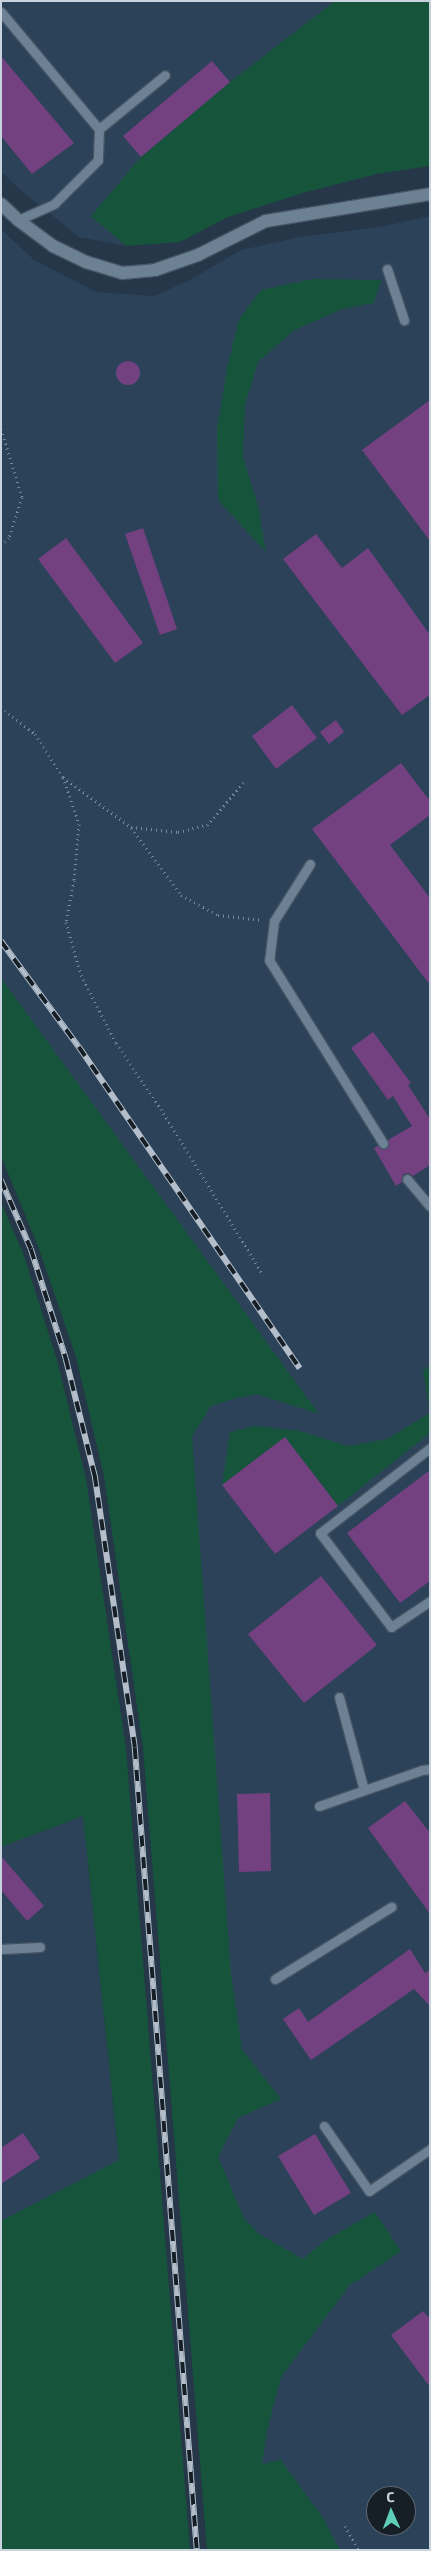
<!DOCTYPE html>
<html>
<head>
<meta charset="utf-8">
<style>
  body { margin:0 }
  #map { position:relative; width:431px; height:2551px; overflow:hidden; background:#253749; font-family:"Exo 2",sans-serif }
  div>[style] { position:absolute }
  .built>* { inset:0; background:#2c4259 }
  .green>* { inset:0; background:#16553c }
  .building>* { inset:0; background:#734080 }
  .round { border-radius:50% }
  .path>* { height:3px; margin-top:-1.5px; transform-origin:0; background:repeating-linear-gradient(90deg,#7b8998 0 1px,transparent 0 5px) }
  .roads { filter:drop-shadow(1px 0 #455463) drop-shadow(-1px 0 #455463) drop-shadow(0 1px #455463) drop-shadow(0 -1px #455463) }
  .service>* { height:9px; margin:-4.5px; padding:0 4.5px; transform-origin:4.5px; border-radius:4.5px; background:#6d8195 }
  .tertiary>* { height:12px; margin:-6px; padding:0 6px; transform-origin:6px; border-radius:6px; background:#6d8195 }
  .rail>* { height:5.5px; margin-top:-2.75px; transform-origin:0; background:repeating-linear-gradient(90deg,#161e26 0 11px,#b3beca 0 22px); box-sizing:border-box; border-block:1px solid #b3beca }
  span { translate:-50% -50%; white-space:nowrap; text-align:center; line-height:1.15; -webkit-text-stroke:4.5px #161e26; paint-order:stroke }
  .frame { position:absolute; inset:0; border:2px solid #c8d3de; pointer-events:none }
  .north { position:absolute; left:366px; top:2486px; width:50px; height:50px; box-sizing:border-box; background:#161e26; border:1px solid #5d6670; border-radius:50%; rotate:358deg; font-size:14px; font-weight:700; line-height:20px; text-align:center; color:#c8d3de }
  .north::after { content:''; display:block; margin:auto; width:18px; height:22px; background:#5eceb8; clip-path:polygon(50% 0,100% 100%,50% 72%,0 100%) }
</style>
</head>
<body>
<div id="map">
  <div class="built">
    <div style="clip-path:polygon(1px 1px,335px 1px,230px 82px,141px 157px,126px 246px,79px 237px,18px 188px,1px 171px)"></div>
    <div style="clip-path:polygon(evenodd,430px 216px,430px 2550px,277px 2550px,249px 2482px,215px 2203px,181px 1418px,1px 997px,1px 229px,34px 260px,96px 292px,154px 296px,190px 280px,241px 250px,300px 237px,380px 227px,430px 216px,376px 2496px,406px 2496px,406px 2526px,376px 2526px,376px 2496px)"></div>
    <div style="clip-path:polygon(83px 1816px,119px 2161px,1px 2221px,1px 1847px)"></div>
  </div>
  <div class="green">
    <div style="clip-path:polygon(335px 1px,430px 1px,430px 166px,377px 174px,303px 193px,228px 217px,180px 242px,126px 246px,91px 216px,141px 157px,230px 82px)"></div>
    <div style="clip-path:polygon(313px 279px,381px 280px,374px 303px,342px 309px,293px 331px,258px 362px,245px 405px,243px 457px,258px 506px,266px 552px,218px 500px,217px 428px,228px 364px,239px 319px,261px 290px)"></div>
    <div style="clip-path:polygon(1px 978px,319px 1414px,257px 1394px,232px 1399px,211px 1406px,192px 1436px,231px 1974px,242px 2049px,281px 2099px,238px 2118px,218px 2157px,244px 2218px,259px 2234px,303px 2259px,324px 2241px,375px 2212px,401px 2251px,350px 2285px,281px 2377px,267px 2431px,262px 2464px,281px 2460px,323px 2518px,340px 2550px,207px 2550px,143px 1748px,104px 1476px,76px 1357px,39px 1249px,1px 1156px)"></div>
    <div style="clip-path:polygon(1px 1202px,23px 1253px,57px 1360px,86px 1479px,126px 1749px,190px 2550px,1px 2550px,1px 2221px,119px 2160px,83px 1816px,1px 1847px)"></div>
    <div style="clip-path:polygon(430px 1365px,430px 1433px,338px 1506px,285px 1437px,222px 1485px,230px 1432px,254px 1426px,300px 1431px,348px 1446px,387px 1439px,430px 1413px,423px 1371px)"></div>
  </div>
  <div class="building">
    <div style="clip-path:polygon(1px 56px,74px 143px,32px 174px,1px 136px)"></div>
    <div style="clip-path:polygon(212px 61px,230px 82px,141px 157px,123px 136px)"></div>
    <div class="round" style="left:116px;top:361px;width:24px;height:24px"></div>
    <div style="clip-path:polygon(430px 400px,430px 541px,362px 450px)"></div>
    <div style="clip-path:polygon(143px 528px,177px 629px,160px 635px,125px 534px)"></div>
    <div style="clip-path:polygon(316px 534px,342px 568px,368px 548px,430px 635px,430px 695px,402px 715px,283px 559px)"></div>
    <div style="clip-path:polygon(66px 538px,143px 643px,115px 663px,38px 559px)"></div>
    <div style="clip-path:polygon(292px 705px,317px 738px,276px 769px,252px 736px)"></div>
    <div style="clip-path:polygon(336px 720px,344px 732px,329px 744px,320px 732px)"></div>
    <div style="clip-path:polygon(401px 763px,430px 801px,430px 815px,390px 845px,430px 898px,430px 985px,312px 829px)"></div>
    <div style="clip-path:polygon(373px 1032px,411px 1083px,408px 1085px,430px 1119px,430px 1165px,413px 1176px,409px 1173px,403px 1174px,402px 1182px,396px 1186px,374px 1148px,378px 1146px,386px 1149px,389px 1145px,388px 1140px,412px 1126px,393px 1096px,388px 1100px,351px 1048px)"></div>
    <div style="clip-path:polygon(285px 1437px,338px 1506px,275px 1554px,222px 1485px)"></div>
    <div style="clip-path:polygon(430px 1470px,430px 1581px,400px 1603px,347px 1533px)"></div>
    <div style="clip-path:polygon(321px 1576px,377px 1645px,304px 1703px,248px 1634px)"></div>
    <div style="clip-path:polygon(270px 1793px,271px 1871px,239px 1872px,237px 1794px)"></div>
    <div style="clip-path:polygon(405px 1801px,430px 1833px,430px 1914px,368px 1828px)"></div>
    <div style="clip-path:polygon(1px 1856px,44px 1906px,27px 1921px,1px 1890px)"></div>
    <div style="clip-path:polygon(410px 1949px,425px 1973px,430px 1970px,430px 2006px,414px 1989px,311px 2060px,283px 2019px,299px 2008px,308px 2022px)"></div>
    <div style="clip-path:polygon(23px 2133px,40px 2158px,1px 2184px,1px 2148px)"></div>
    <div style="clip-path:polygon(315px 2134px,351px 2193px,314px 2215px,278px 2156px)"></div>
    <div style="clip-path:polygon(423px 2311px,430px 2319px,430px 2387px,391px 2335px)"></div>
  </div>
  <div class="path">
    <div style="left:1px;top:429px;width:71px;rotate:72.8deg"></div>
    <div style="left:22px;top:497px;width:43px;rotate:107.6deg"></div>
    <div style="left:9px;top:538px;width:10px;rotate:143deg"></div>
    <div style="left:1px;top:707px;width:43px;rotate:38.5deg"></div>
    <div style="left:35px;top:734px;width:51px;rotate:56.9deg"></div>
    <div style="left:63px;top:777px;width:50px;rotate:71.2deg"></div>
    <div style="left:79px;top:824px;width:56px;rotate:95.1deg"></div>
    <div style="left:74px;top:880px;width:43px;rotate:100.8deg"></div>
    <div style="left:66px;top:922px;width:55px;rotate:74.2deg"></div>
    <div style="left:81px;top:975px;width:76px;rotate:62.8deg"></div>
    <div style="left:116px;top:1043px;width:80px;rotate:55.7deg"></div>
    <div style="left:161px;top:1109px;width:195px;rotate:58.4deg"></div>
    <div style="left:63px;top:777px;width:84px;rotate:36.3deg"></div>
    <div style="left:131px;top:827px;width:47px;rotate:6.1deg"></div>
    <div style="left:178px;top:832px;width:30px;rotate:-14deg"></div>
    <div style="left:207px;top:825px;width:57px;rotate:-49.3deg"></div>
    <div style="left:131px;top:828px;width:84px;rotate:53.3deg"></div>
    <div style="left:181px;top:895px;width:42px;rotate:28.4deg"></div>
    <div style="left:218px;top:915px;width:45px;rotate:6.3deg"></div>
    <div style="left:345px;top:2526px;width:28px;rotate:60deg"></div>
  </div>
  <div class="roads">
    <div class="service">
      <div style="left:1px;top:12px;width:153px;rotate:50.1deg"></div>
      <div style="left:99px;top:129px;width:31px;rotate:92deg"></div>
      <div style="left:98px;top:160px;width:62px;rotate:135deg"></div>
      <div style="left:54px;top:204px;width:39px;rotate:156deg"></div>
      <div style="left:99px;top:129px;width:85px;rotate:-39.3deg"></div>
      <div style="left:387px;top:269px;width:54px;rotate:71.6deg"></div>
      <div style="left:310px;top:864px;width:67px;rotate:122.3deg"></div>
      <div style="left:274px;top:921px;width:39px;rotate:97deg"></div>
      <div style="left:269px;top:960px;width:216px;rotate:58.1deg"></div>
      <div style="left:407px;top:1179px;width:35px;rotate:50deg"></div>
      <div style="left:430px;top:1448px;width:139px;rotate:142.3deg"></div>
      <div style="left:320px;top:1533px;width:118px;rotate:52.9deg"></div>
      <div style="left:391px;top:1627px;width:47px;rotate:-33.7deg"></div>
      <div style="left:339px;top:1697px;width:96px;rotate:75deg"></div>
      <div style="left:319px;top:1806px;width:109px;rotate:-19.3deg"></div>
      <div style="left:422px;top:1770px;width:8px;rotate:-7deg"></div>
      <div style="left:1px;top:1949px;width:39px;rotate:-3deg"></div>
      <div style="left:275px;top:1979px;width:137px;rotate:-31.8deg"></div>
      <div style="left:324px;top:2126px;width:79px;rotate:55.3deg"></div>
      <div style="left:369px;top:2191px;width:74px;rotate:-34.5deg"></div>
    </div>
    <div class="tertiary">
      <div style="left:1px;top:204px;width:23px;rotate:43deg"></div>
      <div style="left:18px;top:220px;width:44px;rotate:36.6deg"></div>
      <div style="left:53px;top:246px;width:37px;rotate:26deg"></div>
      <div style="left:86px;top:262px;width:38px;rotate:17deg"></div>
      <div style="left:122px;top:273px;width:33px;rotate:-5deg"></div>
      <div style="left:155px;top:270px;width:46px;rotate:-19.2deg"></div>
      <div style="left:198px;top:255px;width:76px;rotate:-26.6deg"></div>
      <div style="left:266px;top:221px;width:166px;rotate:-9.3deg"></div>
    </div>
  </div>
  <div class="rail">
    <div style="left:1px;top:941px;width:132px;rotate:53.7deg"></div>
    <div style="left:79px;top:1047px;width:390px;rotate:55.5deg"></div>
    <div style="left:1px;top:1180px;width:75px;rotate:66.5deg"></div>
    <div style="left:31px;top:1249px;width:115px;rotate:72.3deg"></div>
    <div style="left:66px;top:1359px;width:121px;rotate:76.1deg"></div>
    <div style="left:95px;top:1476px;width:275px;rotate:81.6deg"></div>
    <div style="left:135px;top:1748px;width:804px;rotate:85.58deg"></div>
  </div>
  <div class="frame"></div>
  <div class="north">С</div>
</div>
</body>
</html>
